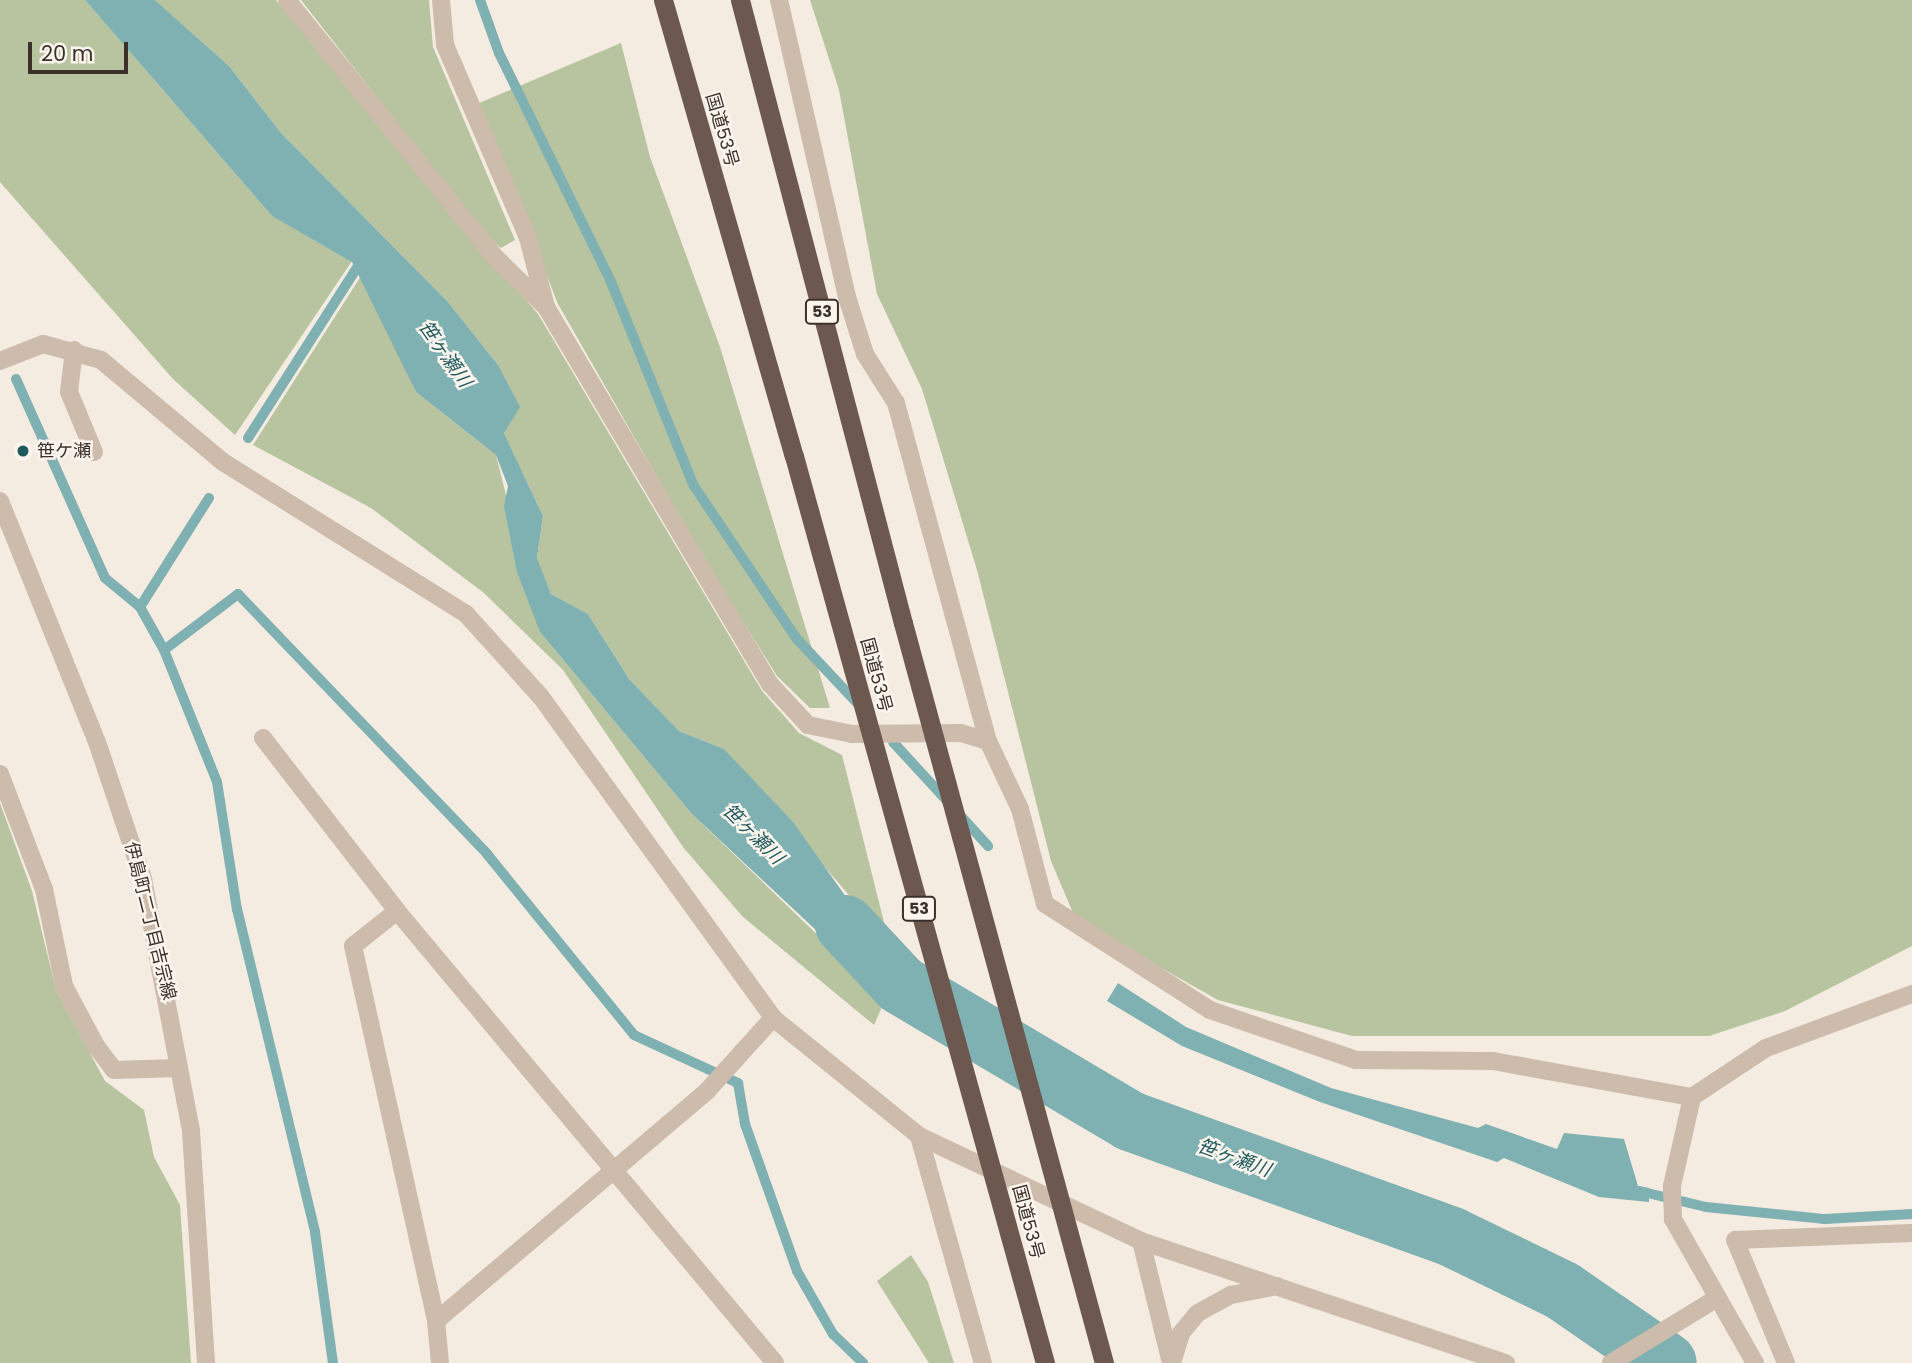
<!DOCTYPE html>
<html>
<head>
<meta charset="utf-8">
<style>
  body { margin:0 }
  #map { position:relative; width:1912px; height:1363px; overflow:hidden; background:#f4ebe1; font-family:Poppins,"Noto Sans JP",sans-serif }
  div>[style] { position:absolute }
  .green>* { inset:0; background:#b8c4a0 }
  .water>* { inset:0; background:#7fb0b2 }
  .stream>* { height:10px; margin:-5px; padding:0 5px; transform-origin:5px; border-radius:5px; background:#7fb0b2 }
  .river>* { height:60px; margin:-30px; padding:0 30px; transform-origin:30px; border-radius:30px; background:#7fb0b2 }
  .service>* { height:18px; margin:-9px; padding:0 9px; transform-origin:9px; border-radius:9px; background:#cdbbac }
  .minor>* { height:18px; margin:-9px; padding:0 9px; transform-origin:9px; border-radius:9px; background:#cdbbac }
  .tertiary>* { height:18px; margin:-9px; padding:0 9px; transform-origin:9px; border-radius:9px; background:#cdbbac }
  .trunk>* { height:19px; margin:-9.5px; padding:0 9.5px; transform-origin:9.5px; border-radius:9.5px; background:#6c584f }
  .trunk-bridge>* { height:19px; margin:-9.5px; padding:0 9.5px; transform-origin:9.5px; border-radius:9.5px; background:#6c584f }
  .dots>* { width:19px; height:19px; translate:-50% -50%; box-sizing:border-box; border:4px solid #fbf5ee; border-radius:50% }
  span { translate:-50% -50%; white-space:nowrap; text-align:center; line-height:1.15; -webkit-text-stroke:5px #fbf5ee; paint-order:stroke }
  .shield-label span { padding:2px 5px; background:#fbf5ee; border:2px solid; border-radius:5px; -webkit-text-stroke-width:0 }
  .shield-label { font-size:16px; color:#3b302b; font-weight:700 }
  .street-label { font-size:18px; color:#3b302b }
  .poi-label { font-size:18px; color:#3b302b }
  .left { translate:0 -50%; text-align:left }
  .water-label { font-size:19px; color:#1f5a5e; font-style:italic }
  .scale { position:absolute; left:28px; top:42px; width:100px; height:32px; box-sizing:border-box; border:4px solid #3b302b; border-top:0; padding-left:9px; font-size:21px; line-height:24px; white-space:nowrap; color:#3b302b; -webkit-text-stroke:5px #fbf5ee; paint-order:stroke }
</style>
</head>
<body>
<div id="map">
  <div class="green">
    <div style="clip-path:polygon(0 0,85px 0,272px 216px,352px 261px,235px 435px,173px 379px,0 182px)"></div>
    <div style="clip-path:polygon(155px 0,276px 0,538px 314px,762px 691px,799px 733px,842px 755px,889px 942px,724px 749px,679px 731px,629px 679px,588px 614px,551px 594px,537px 559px,543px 516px,504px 433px,498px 365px,448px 302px,281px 133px,229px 66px)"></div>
    <div style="clip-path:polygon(301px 0,429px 0,433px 47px,515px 240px,501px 248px,482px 232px)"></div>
    <div style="clip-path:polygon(810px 0,1912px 0,1912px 946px,1785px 1011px,1709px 1036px,1352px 1036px,1218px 1000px,1076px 920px,1051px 861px,977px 570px,922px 389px,877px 294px,839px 90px)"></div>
    <div style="clip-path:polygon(621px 43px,650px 157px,720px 347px,830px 708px,810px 708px,777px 676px,704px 559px,558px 304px,479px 103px)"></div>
    <div style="clip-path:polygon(361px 276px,416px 392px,496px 455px,540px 632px,691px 813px,885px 1000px,874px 1025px,742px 916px,683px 847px,563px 670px,484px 593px,371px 508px,253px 445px)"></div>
    <div style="clip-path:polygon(0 803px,32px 891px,56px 990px,105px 1081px,144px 1110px,154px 1157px,180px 1205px,191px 1363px,0 1363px)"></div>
    <div style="clip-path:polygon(911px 1255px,928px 1282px,954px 1363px,929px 1363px,877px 1281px)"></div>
  </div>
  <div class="water">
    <div style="clip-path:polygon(85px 0,155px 0,229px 66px,281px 133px,448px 302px,498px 365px,520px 407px,504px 433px,543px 516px,537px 558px,551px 594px,588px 614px,629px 679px,679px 731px,724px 749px,793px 822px,846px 897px,889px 942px,913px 1021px,691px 813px,540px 632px,517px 572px,504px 506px,508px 486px,496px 455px,416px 392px,352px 262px,272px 216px)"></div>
    <div style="clip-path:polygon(1118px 983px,1186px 1027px,1331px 1088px,1478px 1128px,1486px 1124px,1557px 1149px,1564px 1133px,1624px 1139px,1638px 1186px,1649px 1188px,1649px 1202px,1599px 1197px,1504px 1158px,1497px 1162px,1320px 1102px,1182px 1046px,1107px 1001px)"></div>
  </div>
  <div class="stream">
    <div style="left:480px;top:0;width:56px;rotate:70.3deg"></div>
    <div style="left:499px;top:53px;width:255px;rotate:63.9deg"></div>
    <div style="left:611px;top:282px;width:220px;rotate:67.9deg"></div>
    <div style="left:694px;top:486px;width:184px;rotate:56.1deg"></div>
    <div style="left:797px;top:639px;width:91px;rotate:46.8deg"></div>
    <div style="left:16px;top:379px;width:218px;rotate:65.9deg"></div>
    <div style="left:105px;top:578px;width:45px;rotate:39.6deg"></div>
    <div style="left:140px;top:607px;width:49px;rotate:60.8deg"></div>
    <div style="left:164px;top:650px;width:142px;rotate:68.1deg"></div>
    <div style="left:217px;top:782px;width:129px;rotate:81.1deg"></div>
    <div style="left:237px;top:909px;width:332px;rotate:76.4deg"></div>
    <div style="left:315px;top:1232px;width:132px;rotate:82.2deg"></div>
    <div style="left:248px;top:438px;width:214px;rotate:-57.4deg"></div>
    <div style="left:140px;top:607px;width:129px;rotate:-57.7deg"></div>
    <div style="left:164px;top:650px;width:93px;rotate:-37.1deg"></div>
    <div style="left:238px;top:594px;width:360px;rotate:46.2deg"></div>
    <div style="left:487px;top:854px;width:233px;rotate:50.9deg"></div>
    <div style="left:634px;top:1035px;width:115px;rotate:24.8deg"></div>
    <div style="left:738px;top:1083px;width:42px;rotate:80.3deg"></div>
    <div style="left:745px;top:1124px;width:156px;rotate:70.5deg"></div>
    <div style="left:797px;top:1271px;width:73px;rotate:60.3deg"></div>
    <div style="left:833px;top:1334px;width:42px;rotate:44deg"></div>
    <div style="left:893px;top:742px;width:80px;rotate:47.5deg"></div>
    <div style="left:960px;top:815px;width:42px;rotate:47.9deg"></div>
    <div style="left:1639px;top:1191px;width:69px;rotate:13.4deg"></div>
    <div style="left:1706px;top:1207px;width:120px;rotate:5.8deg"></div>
    <div style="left:1825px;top:1219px;width:87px;rotate:-3.3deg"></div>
  </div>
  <div class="river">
    <div style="left:845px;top:925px;width:82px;rotate:47deg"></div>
    <div style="left:901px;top:985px;width:266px;rotate:30.7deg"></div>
    <div style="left:1130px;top:1121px;width:342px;rotate:19.8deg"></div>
    <div style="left:1452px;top:1237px;width:123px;rotate:25.9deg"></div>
    <div style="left:1563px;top:1291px;width:126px;rotate:34.7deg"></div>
  </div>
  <div class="service">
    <div style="left:74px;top:350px;width:42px;rotate:96.8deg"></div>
    <div style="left:69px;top:392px;width:65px;rotate:67.4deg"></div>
  </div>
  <div class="minor">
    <div style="left:287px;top:0;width:332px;rotate:51deg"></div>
    <div style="left:496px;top:258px;width:70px;rotate:44.4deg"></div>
    <div style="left:441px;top:0;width:45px;rotate:84.9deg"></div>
    <div style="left:445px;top:45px;width:210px;rotate:66.7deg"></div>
    <div style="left:528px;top:238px;width:71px;rotate:75.4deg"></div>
    <div style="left:546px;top:307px;width:439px;rotate:59.3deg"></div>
    <div style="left:770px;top:684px;width:56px;rotate:47.2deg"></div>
    <div style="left:808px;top:725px;width:45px;rotate:11.6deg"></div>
    <div style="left:852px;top:734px;width:109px;rotate:-0.5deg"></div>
    <div style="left:961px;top:733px;width:28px;rotate:17deg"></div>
    <div style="left:988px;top:741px;width:75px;rotate:64.8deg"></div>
    <div style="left:1020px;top:809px;width:98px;rotate:75.3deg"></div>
    <div style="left:1045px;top:904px;width:196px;rotate:32.7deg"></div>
    <div style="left:1210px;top:1010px;width:154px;rotate:18.9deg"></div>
    <div style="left:1356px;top:1060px;width:137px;rotate:0.4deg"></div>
    <div style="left:1493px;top:1061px;width:202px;rotate:10.3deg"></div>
    <div style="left:779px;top:0;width:305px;rotate:77.1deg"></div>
    <div style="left:847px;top:297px;width:60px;rotate:72.5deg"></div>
    <div style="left:865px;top:354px;width:58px;rotate:57.7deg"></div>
    <div style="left:896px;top:403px;width:350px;rotate:74.8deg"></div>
    <div style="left:263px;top:738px;width:219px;rotate:52.2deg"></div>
    <div style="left:397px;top:911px;width:589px;rotate:50.09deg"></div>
    <div style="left:0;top:774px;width:123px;rotate:69.1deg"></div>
    <div style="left:44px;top:889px;width:99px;rotate:78.3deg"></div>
    <div style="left:64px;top:986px;width:68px;rotate:61.9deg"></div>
    <div style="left:96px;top:1046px;width:30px;rotate:53deg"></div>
    <div style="left:114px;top:1070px;width:65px;rotate:-1.8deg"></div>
    <div style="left:397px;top:911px;width:56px;rotate:141.5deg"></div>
    <div style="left:353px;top:946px;width:384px;rotate:77.5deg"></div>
    <div style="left:919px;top:1136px;width:236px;rotate:74.3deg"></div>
    <div style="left:1141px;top:1241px;width:126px;rotate:76.2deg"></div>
    <div style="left:440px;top:1363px;width:42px;rotate:-95.4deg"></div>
    <div style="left:436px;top:1321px;width:355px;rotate:-40.3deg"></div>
    <div style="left:707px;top:1091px;width:98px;rotate:-47.9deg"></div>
    <div style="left:1172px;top:1363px;width:31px;rotate:-73deg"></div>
    <div style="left:1181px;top:1333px;width:26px;rotate:-50deg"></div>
    <div style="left:1198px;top:1313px;width:38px;rotate:-29deg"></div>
    <div style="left:1231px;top:1295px;width:47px;rotate:-11.1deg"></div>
    <div style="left:1786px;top:1363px;width:133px;rotate:-112.5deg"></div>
    <div style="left:1735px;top:1240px;width:177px;rotate:-2.3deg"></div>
  </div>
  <div class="tertiary">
    <div style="left:0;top:361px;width:46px;rotate:-21.6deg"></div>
    <div style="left:43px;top:344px;width:60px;rotate:15.4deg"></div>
    <div style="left:101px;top:360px;width:159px;rotate:39.9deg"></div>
    <div style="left:223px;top:462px;width:287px;rotate:32deg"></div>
    <div style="left:466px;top:614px;width:112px;rotate:47.9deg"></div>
    <div style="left:541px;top:697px;width:396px;rotate:54.1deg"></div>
    <div style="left:773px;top:1018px;width:188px;rotate:38.9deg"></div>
    <div style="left:919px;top:1136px;width:246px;rotate:25.3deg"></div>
    <div style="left:1141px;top:1241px;width:385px;rotate:18.5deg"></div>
    <div style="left:0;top:501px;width:260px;rotate:68.1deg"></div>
    <div style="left:97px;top:742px;width:145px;rotate:71.4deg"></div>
    <div style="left:143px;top:879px;width:257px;rotate:79.2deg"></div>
    <div style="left:191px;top:1131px;width:232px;rotate:86.3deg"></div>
    <div style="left:1611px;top:1363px;width:124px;rotate:-31.5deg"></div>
    <div style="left:1755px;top:1363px;width:166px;rotate:-119.7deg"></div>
    <div style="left:1673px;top:1219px;width:33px;rotate:-92deg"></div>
    <div style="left:1672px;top:1186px;width:91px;rotate:-77.3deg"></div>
    <div style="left:1692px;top:1097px;width:89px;rotate:-33.5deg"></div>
    <div style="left:1766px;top:1048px;width:156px;rotate:-20.3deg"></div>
  </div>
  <div class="trunk">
    <div style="left:663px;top:0;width:474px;rotate:74deg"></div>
    <div style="left:740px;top:0;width:644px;rotate:75.34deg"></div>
  </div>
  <div class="trunk-bridge">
    <div style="left:794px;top:456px;width:941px;rotate:74.53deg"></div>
    <div style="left:903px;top:623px;width:767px;rotate:74.8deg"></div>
  </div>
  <div class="dots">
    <div style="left:23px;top:451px;background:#1f5a5e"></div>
  </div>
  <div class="shield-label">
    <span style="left:822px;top:312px">53</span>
    <span style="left:919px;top:909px">53</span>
  </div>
  <div class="street-label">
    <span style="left:722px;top:130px;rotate:74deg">国道53号</span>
    <span style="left:876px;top:675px;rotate:75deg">国道53号</span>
    <span style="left:150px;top:921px;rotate:76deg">伊島町二丁目吉宗線</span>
    <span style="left:1028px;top:1222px;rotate:75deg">国道53号</span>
  </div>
  <div class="poi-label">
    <span class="left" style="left:37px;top:451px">笹ケ瀬</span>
  </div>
  <div class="water-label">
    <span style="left:445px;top:354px;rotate:55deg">笹ヶ瀬川</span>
    <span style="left:753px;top:834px;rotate:45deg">笹ヶ瀬川</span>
    <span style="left:1234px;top:1158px;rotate:20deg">笹ヶ瀬川</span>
  </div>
  <div class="scale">20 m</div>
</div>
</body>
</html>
